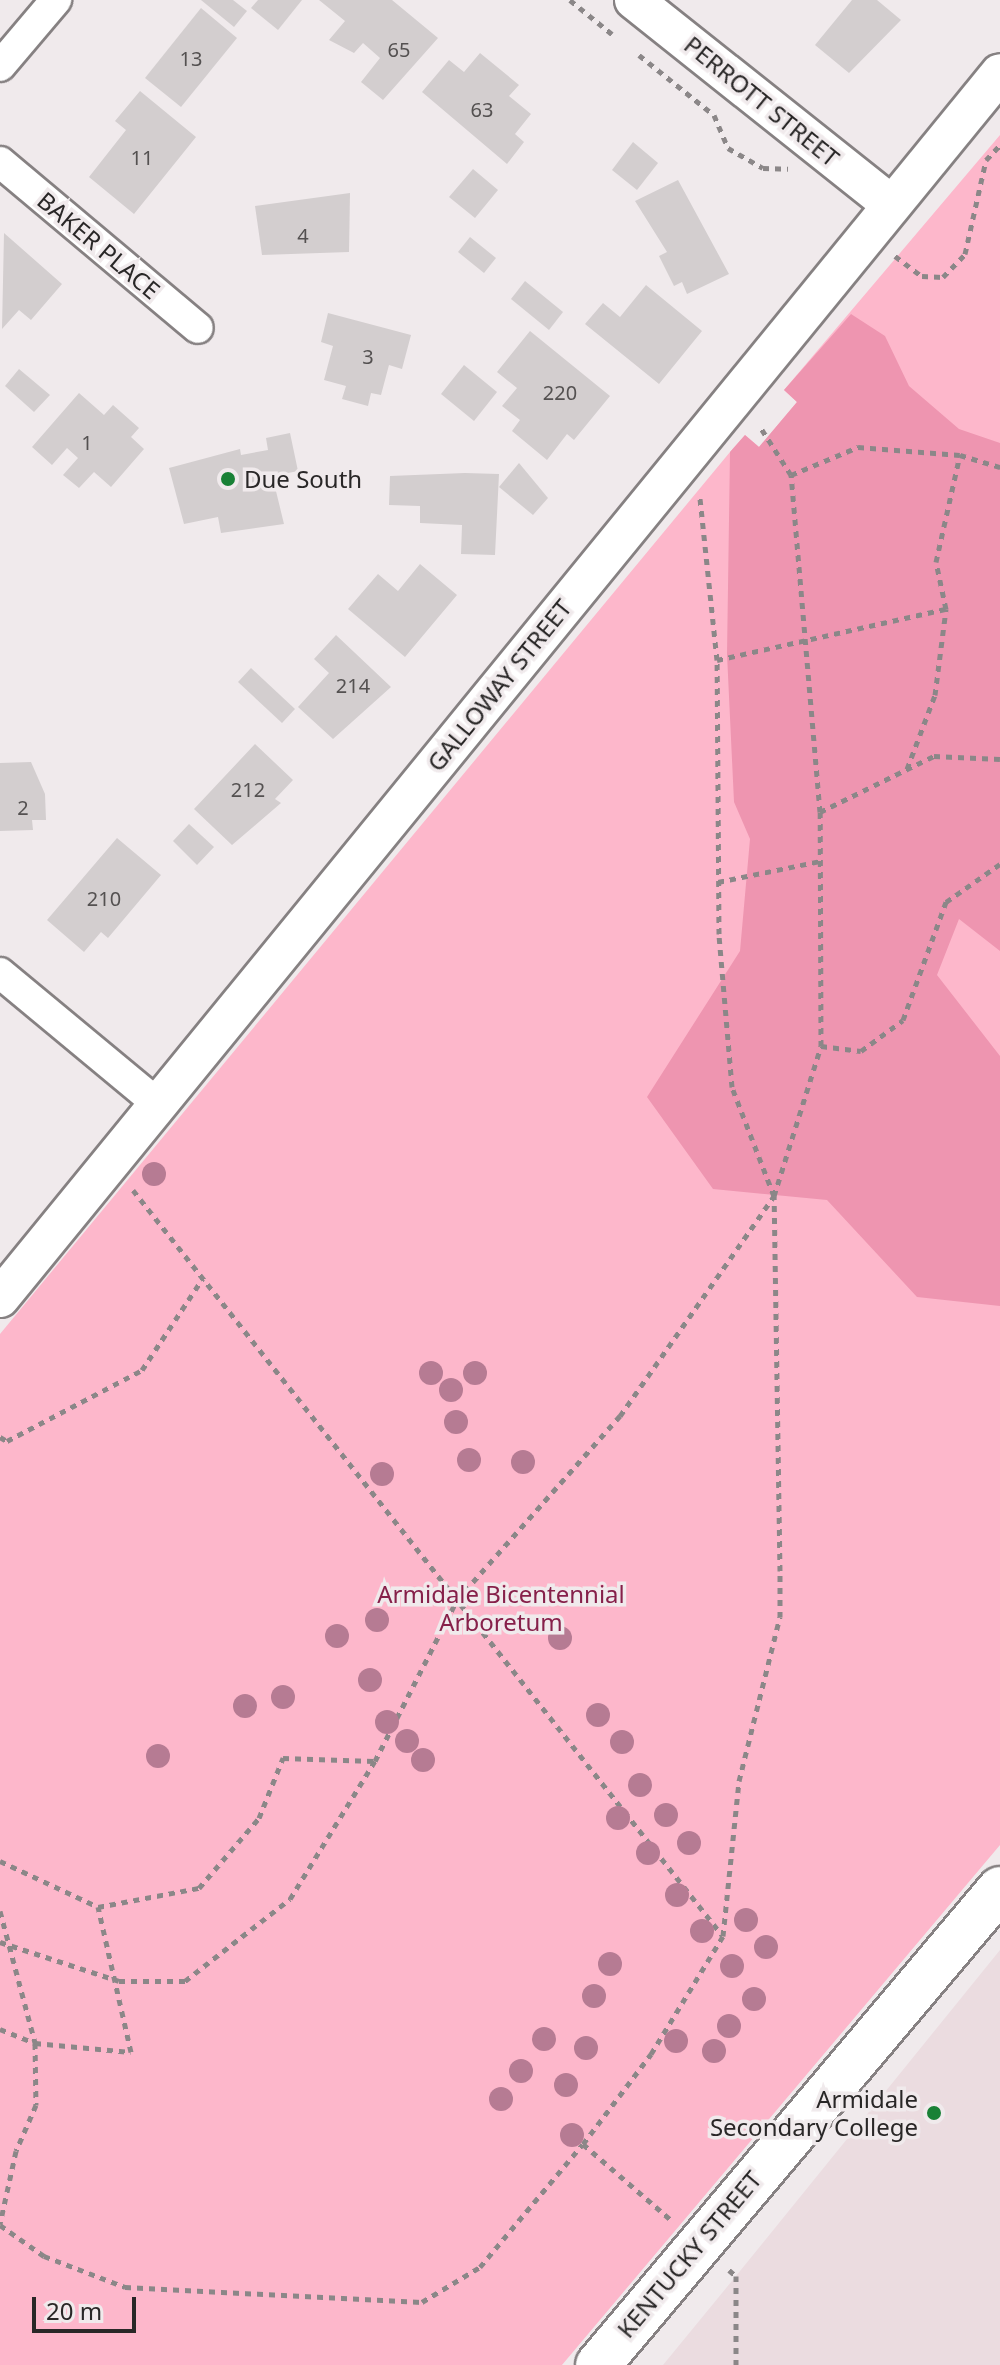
<!DOCTYPE html>
<html>
<head>
<meta charset="utf-8">
<style>
  body { margin:0 }
  #map { position:relative; width:1000px; height:2365px; overflow:hidden; background:#f0eaec; font-family:"Noto Sans",sans-serif }
  div>[style] { position:absolute }
  .built>* { inset:0; background:#ebdce0 }
  .green>* { inset:0; background:#fdb7cb }
  .forest>* { inset:0; background:#ee95b0 }
  .building>* { inset:0; background:#d3cecf }
  .path>* { height:5px; margin-top:-2.5px; transform-origin:0; background:repeating-linear-gradient(90deg,#8b8788 0 6px,transparent 0 12px) }
  .roads { filter:drop-shadow(2px 0 #868182) drop-shadow(-2px 0 #868182) drop-shadow(0 2px #868182) drop-shadow(0 -2px #868182) }
  .minor>* { height:30px; margin:-15px; padding:0 15px; transform-origin:15px; border-radius:15px; background:#fff }
  .tertiary>* { height:38px; margin:-19px; padding:0 19px; transform-origin:19px; border-radius:19px; background:#fff }
  .primary>* { height:44px; margin:-22px; padding:0 22px; transform-origin:22px; border-radius:22px; background:#fff }
  .trees>* { width:24px; height:24px; margin:-12px; border-radius:50%; background:#b67b93 }
  .dots>* { width:22px; height:22px; translate:-50% -50%; box-sizing:border-box; border:4px solid #f0eaec; border-radius:50% }
  span { translate:-50% -50%; white-space:nowrap; text-align:center; line-height:1.15; -webkit-text-stroke:7px #f0eaec; paint-order:stroke }
  .number-label { font-size:20px; color:#545151 }
  .number-label span { -webkit-text-stroke-width:0 }
  .street-label { font-size:24px; color:#292727 }
  .poi-label { font-size:24px; color:#292727 }
  .left { translate:0 -50%; text-align:left }
  .right { translate:-100% -50%; text-align:right }
  .park-label { font-size:24px; color:#86204a }
  .scale { position:absolute; left:32px; top:2297px; width:104px; height:36px; box-sizing:border-box; border:4px solid #292727; border-top:0; padding-left:10px; font-size:24px; line-height:28px; white-space:nowrap; color:#292727; -webkit-text-stroke:6px #f0eaec; paint-order:stroke }
</style>
</head>
<body>
<div id="map">
  <div class="built">
    <div style="clip-path:polygon(1000px 1950px,1000px 2365px,663px 2365px,736px 2276px)"></div>
  </div>
  <div class="green">
    <div style="clip-path:polygon(1000px 135px,1000px 1845px,562px 2365px,0 2365px,0 1334px,730px 452px,745px 435px,759px 447px,797px 402px,784px 390px)"></div>
  </div>
  <div class="forest">
    <div style="clip-path:polygon(851px 314px,885px 336px,909px 386px,959px 429px,1000px 443px,1000px 951px,959px 919px,937px 975px,1000px 1056px,1000px 1306px,917px 1297px,827px 1200px,713px 1189px,647px 1097px,740px 951px,750px 839px,734px 802px,727px 654px,730px 452px,745px 435px,759px 447px,797px 402px,784px 390px)"></div>
  </div>
  <div class="building">
    <div style="clip-path:polygon(201px 0,233px 0,247px 11px,234px 27px)"></div>
    <div style="clip-path:polygon(258px 0,302px 0,278px 30px,251px 8px)"></div>
    <div style="clip-path:polygon(319px 0,392px 0,438px 38px,383px 100px,361px 82px,380px 58px,363px 43px,354px 53px,329px 40px,345px 21px)"></div>
    <div style="clip-path:polygon(852px 0,877px 0,901px 20px,849px 73px,815px 45px)"></div>
    <div style="clip-path:polygon(201px 8px,237px 38px,181px 107px,145px 78px)"></div>
    <div style="clip-path:polygon(480px 53px,519px 85px,509px 96px,531px 114px,515px 134px,524px 142px,507px 164px,422px 92px,449px 60px,464px 72px)"></div>
    <div style="clip-path:polygon(140px 91px,196px 137px,134px 214px,89px 177px,126px 130px,115px 121px)"></div>
    <div style="clip-path:polygon(633px 142px,658px 163px,637px 190px,612px 170px)"></div>
    <div style="clip-path:polygon(473px 169px,498px 190px,475px 218px,449px 197px)"></div>
    <div style="clip-path:polygon(678px 180px,729px 274px,687px 294px,682px 282px,674px 286px,659px 256px,667px 252px,635px 201px)"></div>
    <div style="clip-path:polygon(350px 193px,349px 252px,262px 255px,255px 206px)"></div>
    <div style="clip-path:polygon(4px 233px,62px 284px,31px 320px,19px 310px,2px 329px)"></div>
    <div style="clip-path:polygon(470px 237px,496px 258px,484px 273px,458px 252px)"></div>
    <div style="clip-path:polygon(525px 281px,563px 312px,549px 330px,511px 299px)"></div>
    <div style="clip-path:polygon(646px 285px,702px 331px,659px 384px,585px 324px,603px 303px,620px 317px)"></div>
    <div style="clip-path:polygon(328px 313px,411px 335px,402px 369px,389px 365px,381px 395px,371px 393px,368px 406px,342px 399px,346px 386px,324px 380px,333px 346px,321px 342px)"></div>
    <div style="clip-path:polygon(530px 331px,610px 396px,574px 440px,567px 434px,547px 460px,512px 431px,520px 420px,502px 406px,517px 388px,497px 372px)"></div>
    <div style="clip-path:polygon(464px 365px,497px 392px,474px 421px,441px 394px)"></div>
    <div style="clip-path:polygon(19px 369px,50px 395px,34px 412px,5px 386px)"></div>
    <div style="clip-path:polygon(79px 393px,104px 415px,113px 405px,139px 428px,131px 437px,144px 449px,111px 487px,94px 472px,79px 488px,63px 475px,78px 458px,67px 448px,52px 465px,32px 447px)"></div>
    <div style="clip-path:polygon(290px 433px,298px 471px,283px 474px,286px 485px,275px 487px,284px 524px,221px 533px,218px 517px,184px 524px,169px 468px,240px 449px,241px 455px,268px 450px,266px 438px)"></div>
    <div style="clip-path:polygon(519px 463px,548px 498px,533px 515px,499px 487px)"></div>
    <div style="clip-path:polygon(465px 473px,499px 474px,495px 555px,461px 554px,462px 525px,420px 523px,420px 506px,389px 505px,390px 476px)"></div>
    <div style="clip-path:polygon(420px 564px,457px 595px,405px 657px,348px 609px,378px 574px,398px 591px)"></div>
    <div style="clip-path:polygon(336px 635px,391px 687px,333px 739px,298px 707px,329px 673px,314px 659px)"></div>
    <div style="clip-path:polygon(251px 668px,295px 709px,282px 723px,238px 682px)"></div>
    <div style="clip-path:polygon(255px 744px,293px 780px,275px 799px,281px 803px,232px 845px,194px 809px)"></div>
    <div style="clip-path:polygon(31px 762px,45px 794px,46px 820px,32px 820px,33px 830px,0 831px,0 763px)"></div>
    <div style="clip-path:polygon(189px 824px,214px 847px,197px 865px,173px 841px)"></div>
    <div style="clip-path:polygon(117px 838px,161px 875px,108px 938px,101px 932px,84px 952px,47px 920px)"></div>
  </div>
  <div class="path">
    <div style="left:570px;top:0;width:54px;rotate:39deg"></div>
    <div style="left:639px;top:55px;width:96px;rotate:38.7deg"></div>
    <div style="left:714px;top:115px;width:36px;rotate:67deg"></div>
    <div style="left:728px;top:148px;width:40px;rotate:29.7deg"></div>
    <div style="left:763px;top:168px;width:25px;rotate:2deg"></div>
    <div style="left:895px;top:256px;width:34px;rotate:37deg"></div>
    <div style="left:922px;top:276px;width:21px;rotate:3deg"></div>
    <div style="left:943px;top:277px;width:32px;rotate:-46deg"></div>
    <div style="left:965px;top:254px;width:96px;rotate:-77.4deg"></div>
    <div style="left:986px;top:160px;width:21px;rotate:-47deg"></div>
    <div style="left:791px;top:475px;width:73px;rotate:-22.7deg"></div>
    <div style="left:858px;top:447px;width:102px;rotate:4.5deg"></div>
    <div style="left:960px;top:455px;width:42px;rotate:16.7deg"></div>
    <div style="left:717px;top:660px;width:235px;rotate:-12.6deg"></div>
    <div style="left:907px;top:769px;width:79px;rotate:-69.3deg"></div>
    <div style="left:935px;top:695px;width:87px;rotate:-82.7deg"></div>
    <div style="left:946px;top:609px;width:48px;rotate:-102deg"></div>
    <div style="left:936px;top:562px;width:110px;rotate:-77.4deg"></div>
    <div style="left:820px;top:812px;width:127px;rotate:-26.2deg"></div>
    <div style="left:934px;top:756px;width:66px;rotate:2.6deg"></div>
    <div style="left:718px;top:882px;width:104px;rotate:-11.6deg"></div>
    <div style="left:821px;top:1046px;width:40px;rotate:7.1deg"></div>
    <div style="left:861px;top:1051px;width:52px;rotate:-36.4deg"></div>
    <div style="left:903px;top:1020px;width:126px;rotate:-70deg"></div>
    <div style="left:946px;top:902px;width:66px;rotate:-35.1deg"></div>
    <div style="left:133px;top:1190px;width:950px;rotate:51.67deg"></div>
    <div style="left:0;top:1437px;width:8px;rotate:30deg"></div>
    <div style="left:7px;top:1441px;width:153px;rotate:-27.7deg"></div>
    <div style="left:142px;top:1370px;width:110px;rotate:-56.5deg"></div>
    <div style="left:0;top:1861px;width:108px;rotate:25.1deg"></div>
    <div style="left:98px;top:1907px;width:103px;rotate:-10.7deg"></div>
    <div style="left:199px;top:1888px;width:92px;rotate:-49.4deg"></div>
    <div style="left:259px;top:1818px;width:65px;rotate:-68.2deg"></div>
    <div style="left:283px;top:1758px;width:91px;rotate:1.9deg"></div>
    <div style="left:0;top:1911px;width:137px;rotate:75.1deg"></div>
    <div style="left:35px;top:2043px;width:62px;rotate:89.1deg"></div>
    <div style="left:36px;top:2105px;width:50px;rotate:113.5deg"></div>
    <div style="left:16px;top:2151px;width:75px;rotate:102.4deg"></div>
    <div style="left:0;top:1942px;width:125px;rotate:18.1deg"></div>
    <div style="left:119px;top:1981px;width:66px"></div>
    <div style="left:185px;top:1981px;width:133px;rotate:-38deg"></div>
    <div style="left:290px;top:1899px;width:162px;rotate:-58.4deg"></div>
    <div style="left:375px;top:1761px;width:181px;rotate:-63deg"></div>
    <div style="left:457px;top:1600px;width:246px;rotate:-48.5deg"></div>
    <div style="left:620px;top:1416px;width:269px;rotate:-55deg"></div>
    <div style="left:774px;top:1196px;width:157px;rotate:-72.6deg"></div>
    <div style="left:821px;top:1046px;width:234px;rotate:-90.2deg"></div>
    <div style="left:820px;top:812px;width:338px;rotate:-94.9deg"></div>
    <div style="left:791px;top:475px;width:59px;rotate:-122.6deg"></div>
    <div style="left:0;top:2029px;width:38px;rotate:22deg"></div>
    <div style="left:35px;top:2043px;width:96px;rotate:5.4deg"></div>
    <div style="left:131px;top:2052px;width:149px;rotate:-102.8deg"></div>
    <div style="left:583px;top:2144px;width:115px;rotate:40.8deg"></div>
    <div style="left:0;top:2225px;width:54px;rotate:35.2deg"></div>
    <div style="left:44px;top:2256px;width:87px;rotate:20.9deg"></div>
    <div style="left:125px;top:2287px;width:297px;rotate:2.9deg"></div>
    <div style="left:422px;top:2302px;width:68px;rotate:-31.1deg"></div>
    <div style="left:480px;top:2267px;width:160px;rotate:-50.1deg"></div>
    <div style="left:583px;top:2144px;width:113px;rotate:-52.9deg"></div>
    <div style="left:651px;top:2054px;width:138px;rotate:-58.6deg"></div>
    <div style="left:723px;top:1936px;width:156px;rotate:-84.1deg"></div>
    <div style="left:739px;top:1781px;width:169px;rotate:-76deg"></div>
    <div style="left:780px;top:1617px;width:46px;rotate:-90deg"></div>
    <div style="left:780px;top:1571px;width:375px;rotate:-90.9deg"></div>
    <div style="left:774px;top:1196px;width:117px;rotate:-111.1deg"></div>
    <div style="left:732px;top:1087px;width:154px;rotate:-94.9deg"></div>
    <div style="left:719px;top:934px;width:274px;rotate:-90.4deg"></div>
    <div style="left:717px;top:660px;width:163px;rotate:-96deg"></div>
    <div style="left:729px;top:2270px;width:9px;rotate:41deg"></div>
    <div style="left:736px;top:2276px;width:89px;rotate:90deg"></div>
  </div>
  <div class="roads">
    <div class="minor">
      <div style="left:0;top:66px;width:87px;rotate:-49.7deg"></div>
      <div style="left:0;top:162px;width:258px;rotate:40deg"></div>
      <div style="left:0;top:973px;width:207px;rotate:39.7deg"></div>
    </div>
    <div class="tertiary">
      <div style="left:634px;top:0;width:326px;rotate:38.5deg"></div>
      <div style="left:0;top:1298px;width:1581px;rotate:-50.77deg"></div>
    </div>
    <div class="primary">
      <div style="left:598px;top:2365px;width:623px;rotate:-49.82deg"></div>
    </div>
  </div>
  <div class="trees">
    <div style="left:154px;top:1174px"></div>
    <div style="left:431px;top:1373px"></div>
    <div style="left:475px;top:1373px"></div>
    <div style="left:451px;top:1390px"></div>
    <div style="left:456px;top:1422px"></div>
    <div style="left:469px;top:1460px"></div>
    <div style="left:523px;top:1462px"></div>
    <div style="left:382px;top:1474px"></div>
    <div style="left:377px;top:1620px"></div>
    <div style="left:337px;top:1636px"></div>
    <div style="left:560px;top:1638px"></div>
    <div style="left:370px;top:1680px"></div>
    <div style="left:283px;top:1697px"></div>
    <div style="left:245px;top:1706px"></div>
    <div style="left:598px;top:1715px"></div>
    <div style="left:387px;top:1722px"></div>
    <div style="left:407px;top:1741px"></div>
    <div style="left:622px;top:1742px"></div>
    <div style="left:158px;top:1756px"></div>
    <div style="left:423px;top:1760px"></div>
    <div style="left:640px;top:1785px"></div>
    <div style="left:666px;top:1815px"></div>
    <div style="left:618px;top:1818px"></div>
    <div style="left:689px;top:1843px"></div>
    <div style="left:648px;top:1853px"></div>
    <div style="left:677px;top:1895px"></div>
    <div style="left:746px;top:1920px"></div>
    <div style="left:702px;top:1931px"></div>
    <div style="left:766px;top:1947px"></div>
    <div style="left:610px;top:1964px"></div>
    <div style="left:732px;top:1966px"></div>
    <div style="left:594px;top:1996px"></div>
    <div style="left:754px;top:1999px"></div>
    <div style="left:729px;top:2026px"></div>
    <div style="left:544px;top:2039px"></div>
    <div style="left:676px;top:2041px"></div>
    <div style="left:586px;top:2048px"></div>
    <div style="left:714px;top:2051px"></div>
    <div style="left:521px;top:2071px"></div>
    <div style="left:566px;top:2085px"></div>
    <div style="left:501px;top:2099px"></div>
    <div style="left:572px;top:2135px"></div>
  </div>
  <div class="dots">
    <div style="left:228px;top:479px;background:#198136"></div>
    <div style="left:934px;top:2113px;background:#198136"></div>
  </div>
  <div class="number-label">
    <span style="left:399px;top:49px">65</span>
    <span style="left:191px;top:58px">13</span>
    <span style="left:482px;top:109px">63</span>
    <span style="left:142px;top:157px">11</span>
    <span style="left:303px;top:235px">4</span>
    <span style="left:368px;top:356px">3</span>
    <span style="left:560px;top:392px">220</span>
    <span style="left:87px;top:442px">1</span>
    <span style="left:353px;top:685px">214</span>
    <span style="left:248px;top:789px">212</span>
    <span style="left:23px;top:807px">2</span>
    <span style="left:104px;top:898px">210</span>
  </div>
  <div class="street-label">
    <span style="left:762px;top:101px;rotate:39deg">PERROTT STREET</span>
    <span style="left:99px;top:245px;rotate:40deg">BAKER PLACE</span>
    <span style="left:499px;top:685px;rotate:-51deg">GALLOWAY STREET</span>
    <span style="left:689px;top:2254px;rotate:-50deg">KENTUCKY STREET</span>
  </div>
  <div class="poi-label">
    <span class="left" style="left:244px;top:479px">Due South</span>
    <span class="right" style="left:918px;top:2113px">Armidale<br>Secondary College</span>
  </div>
  <div class="park-label">
    <span style="left:501px;top:1608px">Armidale Bicentennial<br>Arboretum</span>
  </div>
  <div class="scale">20 m</div>
</div>
</body>
</html>
